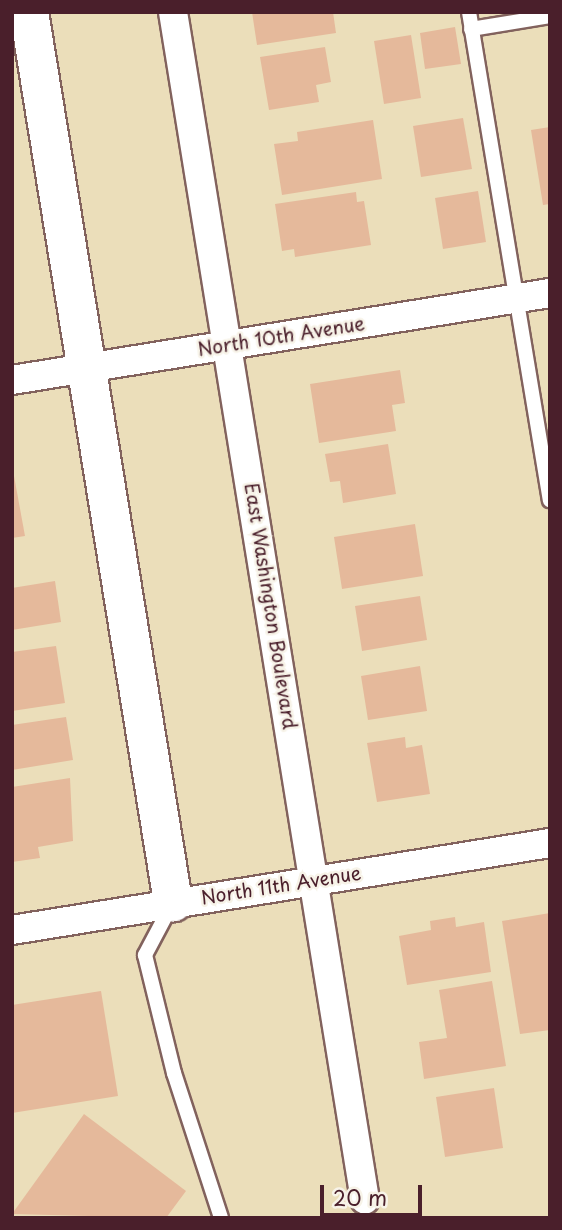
<!DOCTYPE html>
<html>
<head>
<meta charset="utf-8">
<style>
  body { margin:0 }
  #map { position:relative; width:562px; height:1230px; overflow:hidden; background:#ebdeba; font-family:"Playpen Sans",sans-serif }
  div>[style] { position:absolute }
  .building>* { inset:0; background:#e5b99b }
  .roads { filter:drop-shadow(2px 0 #82625d) drop-shadow(-2px 0 #82625d) drop-shadow(0 2px #82625d) drop-shadow(0 -2px #82625d) }
  .lane>* { height:14px; margin:-7px; padding:0 7px; transform-origin:7px; border-radius:7px; background:#fff }
  .street>* { height:28px; margin:-14px; padding:0 14px; transform-origin:14px; border-radius:14px; background:#fff }
  .secondary>* { height:38px; margin:-19px; padding:0 19px; transform-origin:19px; border-radius:19px; background:#fff }
  span { translate:-50% -50%; white-space:nowrap; text-align:center; line-height:1.15; -webkit-text-stroke:5px #f7f3e8; paint-order:stroke }
  .street-label { font-size:19px; color:#4a1f2b }
  .frame { position:absolute; inset:0; border:14px solid #4a1f2b; pointer-events:none }
  .scale { position:absolute; left:320px; top:1185px; width:102px; height:32px; box-sizing:border-box; border:4px solid #4a1f2b; border-top:0; padding-left:9px; font-size:21px; line-height:24px; white-space:nowrap; color:#4a1f2b; -webkit-text-stroke:5px #f7f3e8; paint-order:stroke }
</style>
</head>
<body>
<div id="map">
  <div class="building">
    <div style="clip-path:polygon(252px 12px,333px 12px,336px 33px,257px 45px)"></div>
    <div style="clip-path:polygon(455px 27px,461px 64px,425px 69px,420px 33px)"></div>
    <div style="clip-path:polygon(411px 35px,421px 98px,384px 104px,374px 41px)"></div>
    <div style="clip-path:polygon(325px 47px,331px 82px,316px 85px,319px 102px,269px 110px,260px 57px)"></div>
    <div style="clip-path:polygon(463px 118px,472px 169px,421px 177px,413px 126px)"></div>
    <div style="clip-path:polygon(373px 120px,382px 179px,282px 195px,274px 144px,298px 141px,297px 132px)"></div>
    <div style="clip-path:polygon(550px 127px,550px 204px,543px 205px,531px 130px)"></div>
    <div style="clip-path:polygon(478px 191px,486px 242px,443px 249px,435px 198px)"></div>
    <div style="clip-path:polygon(356px 192px,357px 202px,364px 201px,371px 245px,295px 257px,294px 249px,282px 251px,275px 204px)"></div>
    <div style="clip-path:polygon(400px 370px,405px 403px,392px 405px,396px 431px,319px 443px,310px 384px)"></div>
    <div style="clip-path:polygon(388px 444px,396px 494px,343px 503px,340px 481px,330px 482px,325px 454px)"></div>
    <div style="clip-path:polygon(12px 465px,25px 536px,12px 538px)"></div>
    <div style="clip-path:polygon(415px 524px,423px 576px,342px 589px,334px 537px)"></div>
    <div style="clip-path:polygon(55px 581px,61px 622px,12px 630px,12px 588px)"></div>
    <div style="clip-path:polygon(420px 596px,427px 640px,362px 651px,355px 606px)"></div>
    <div style="clip-path:polygon(56px 646px,65px 703px,12px 711px,12px 652px)"></div>
    <div style="clip-path:polygon(420px 666px,427px 711px,368px 720px,361px 676px)"></div>
    <div style="clip-path:polygon(66px 717px,73px 760px,12px 770px,12px 725px)"></div>
    <div style="clip-path:polygon(405px 737px,406px 748px,422px 745px,430px 794px,377px 802px,367px 743px)"></div>
    <div style="clip-path:polygon(70px 778px,73px 841px,38px 847px,40px 858px,12px 862px,12px 787px)"></div>
    <div style="clip-path:polygon(550px 913px,550px 1030px,520px 1034px,502px 921px)"></div>
    <div style="clip-path:polygon(455px 917px,456px 927px,484px 922px,491px 972px,407px 985px,399px 936px,431px 930px,430px 921px)"></div>
    <div style="clip-path:polygon(492px 981px,506px 1066px,424px 1079px,419px 1042px,447px 1038px,439px 990px)"></div>
    <div style="clip-path:polygon(101px 991px,118px 1096px,12px 1113px,12px 1005px)"></div>
    <div style="clip-path:polygon(494px 1088px,503px 1148px,445px 1157px,436px 1097px)"></div>
    <div style="clip-path:polygon(84px 1114px,186px 1191px,166px 1218px,12px 1214px)"></div>
  </div>
  <div class="roads">
    <div class="lane">
      <div style="left:469px;top:12px;width:495px;rotate:80.6deg"></div>
      <div style="left:471px;top:29px;width:80px;rotate:-9.3deg"></div>
      <div style="left:172px;top:904px;width:58px;rotate:117.9deg"></div>
      <div style="left:145px;top:955px;width:122px;rotate:76.2deg"></div>
      <div style="left:174px;top:1073px;width:152px;rotate:72deg"></div>
    </div>
    <div class="street">
      <div style="left:173px;top:12px;width:1203px;rotate:80.82deg"></div>
      <div style="left:12px;top:380px;width:545px;rotate:-9.19deg"></div>
      <div style="left:12px;top:930px;width:545px;rotate:-9.19deg"></div>
    </div>
    <div class="secondary">
      <div style="left:29px;top:12px;width:902px;rotate:80.81deg"></div>
    </div>
  </div>
  <div class="street-label">
    <span style="left:281px;top:336px;rotate:-9deg">North 10th Avenue</span>
    <span style="left:271px;top:606px;rotate:81deg">East Washington Boulevard</span>
    <span style="left:281px;top:885px;rotate:-9deg">North 11th Avenue</span>
  </div>
  <div class="frame"></div>
  <div class="scale">20 m</div>
</div>
</body>
</html>
